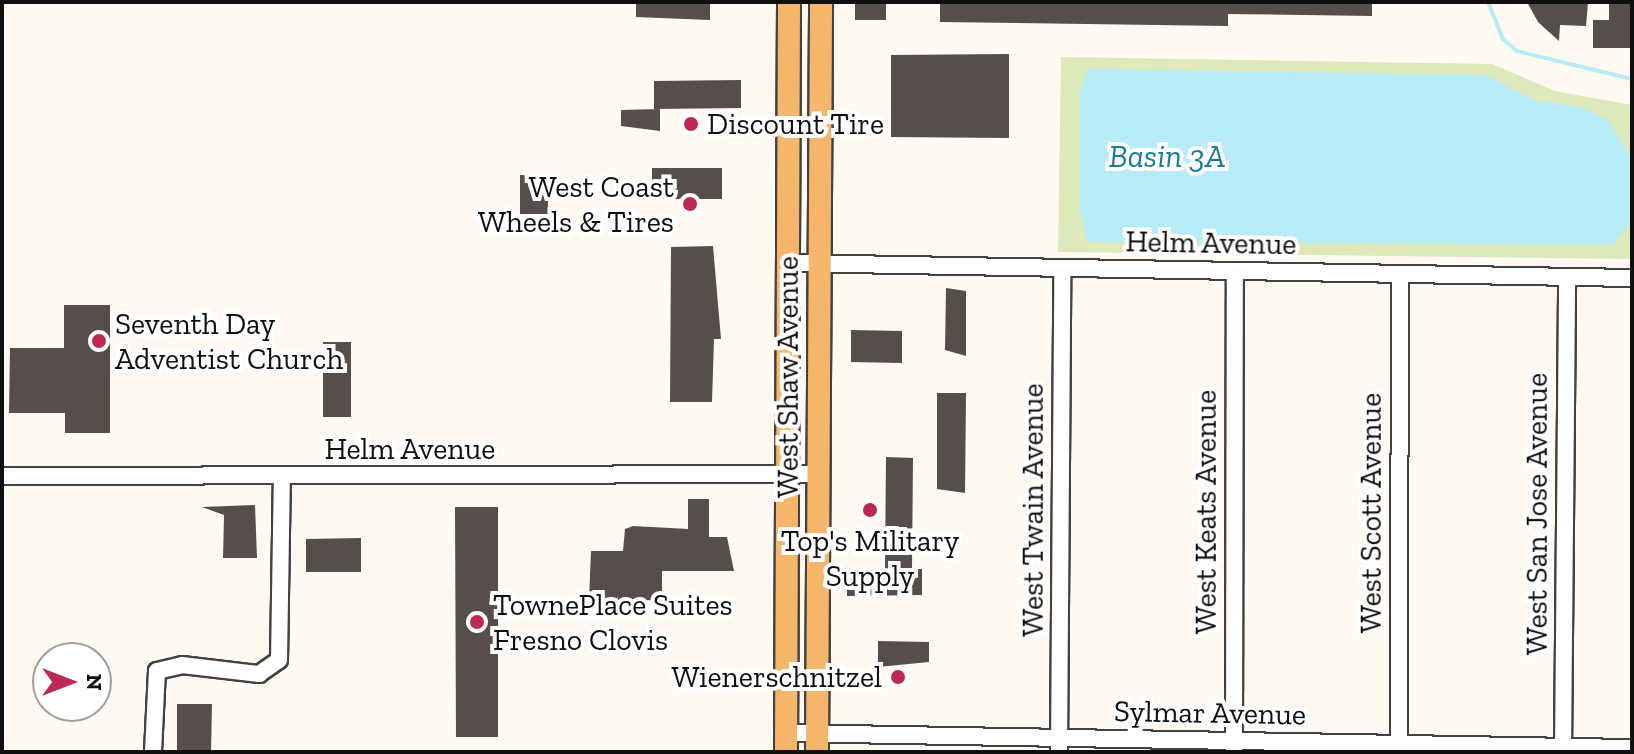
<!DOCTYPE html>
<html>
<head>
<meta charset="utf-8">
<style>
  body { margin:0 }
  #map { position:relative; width:1634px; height:754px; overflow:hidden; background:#fff9f1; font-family:"Zilla Slab",serif }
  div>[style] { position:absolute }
  .green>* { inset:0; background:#dde9bb }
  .water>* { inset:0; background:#b7ebf5 }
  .stream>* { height:4px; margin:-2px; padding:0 2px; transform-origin:2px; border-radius:2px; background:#b7ebf5 }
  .building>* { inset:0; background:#574d4b }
  .roads { filter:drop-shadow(2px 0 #424242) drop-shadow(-2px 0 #424242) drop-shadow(0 2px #424242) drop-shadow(0 -2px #424242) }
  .minor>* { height:16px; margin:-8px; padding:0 8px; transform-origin:8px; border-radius:8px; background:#fff }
  .major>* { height:22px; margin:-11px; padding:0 11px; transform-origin:11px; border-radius:11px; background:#f5b56b }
  .dots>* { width:22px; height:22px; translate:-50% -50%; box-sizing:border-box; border:4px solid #fff; border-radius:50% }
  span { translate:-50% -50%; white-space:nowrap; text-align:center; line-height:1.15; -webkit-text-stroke:8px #fff; paint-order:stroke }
  .poi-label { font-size:30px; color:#0f0f0f }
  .left { translate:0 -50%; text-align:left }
  .right { translate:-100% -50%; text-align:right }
  .street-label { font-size:30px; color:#0f0f0f }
  .water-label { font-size:32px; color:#1a7c97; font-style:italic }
  .frame { position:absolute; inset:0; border:4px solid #0f0f0f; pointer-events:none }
  .north { position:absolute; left:32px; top:642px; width:80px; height:80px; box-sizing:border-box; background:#fff; border:2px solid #9f9f9f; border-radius:50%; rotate:90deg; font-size:22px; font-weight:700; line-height:32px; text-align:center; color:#0f0f0f }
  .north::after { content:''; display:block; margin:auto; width:28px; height:36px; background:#bc2a51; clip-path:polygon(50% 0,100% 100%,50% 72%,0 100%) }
</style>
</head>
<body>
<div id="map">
  <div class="green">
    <div style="clip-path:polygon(1061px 57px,1492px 64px,1555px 91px,1632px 105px,1632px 259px,1058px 252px)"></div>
  </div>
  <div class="water">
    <div style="clip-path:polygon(1089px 69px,1486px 75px,1537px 101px,1582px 107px,1609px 121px,1632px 160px,1632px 222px,1612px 245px,1088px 242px,1080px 213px,1080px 88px)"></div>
  </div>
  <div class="stream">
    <div style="left:1488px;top:2px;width:40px;rotate:68deg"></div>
    <div style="left:1503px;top:39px;width:18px;rotate:41deg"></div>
    <div style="left:1517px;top:51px;width:118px;rotate:13.7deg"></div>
  </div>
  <div class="building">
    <div style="clip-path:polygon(636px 2px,710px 2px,710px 20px,636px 17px)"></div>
    <div style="clip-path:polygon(855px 2px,886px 2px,886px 20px,855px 20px)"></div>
    <div style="clip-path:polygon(940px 2px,1372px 2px,1372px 16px,1228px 14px,1228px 26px,940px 22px)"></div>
    <div style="clip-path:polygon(1527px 2px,1588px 2px,1586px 26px,1560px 25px,1559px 41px,1538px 22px)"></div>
    <div style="clip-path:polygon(1609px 2px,1632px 2px,1632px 48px,1593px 48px,1593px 20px,1609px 20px)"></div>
    <div style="clip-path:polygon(1009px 54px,1009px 138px,891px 137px,891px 55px)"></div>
    <div style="clip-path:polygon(741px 80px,741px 108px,654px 109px,654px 81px)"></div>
    <div style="clip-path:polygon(660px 109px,660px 131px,621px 126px,621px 110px)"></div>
    <div style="clip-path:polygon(652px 168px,722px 168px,722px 199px,652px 199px)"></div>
    <div style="clip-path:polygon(520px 175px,548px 176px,548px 214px,520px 214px)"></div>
    <div style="clip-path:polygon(713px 246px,721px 339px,714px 339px,712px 402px,670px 402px,671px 247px)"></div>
    <div style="clip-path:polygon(946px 288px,966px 291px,966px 356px,945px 350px)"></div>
    <div style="clip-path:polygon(64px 305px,110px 305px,110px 433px,65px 433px,65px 413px,9px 413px,10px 348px,64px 348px)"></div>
    <div style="clip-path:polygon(851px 330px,902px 331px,902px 363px,851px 362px)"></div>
    <div style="clip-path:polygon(323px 342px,351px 342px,351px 417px,323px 417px)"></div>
    <div style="clip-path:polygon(937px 393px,966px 393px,965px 493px,937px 489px)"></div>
    <div style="clip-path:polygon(886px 457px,913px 458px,912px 569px,922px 569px,922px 595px,847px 596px,847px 569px,885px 569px)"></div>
    <div style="clip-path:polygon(688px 499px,709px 499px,709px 537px,727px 537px,734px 571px,662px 571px,662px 600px,589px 601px,591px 551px,623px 551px,625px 529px,633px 526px,688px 529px)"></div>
    <div style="clip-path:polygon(255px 505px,257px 558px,223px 558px,224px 515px,202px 507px)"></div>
    <div style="clip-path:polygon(455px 507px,498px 507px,498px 737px,456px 737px)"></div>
    <div style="clip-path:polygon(361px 538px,361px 572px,306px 572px,306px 539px)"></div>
    <div style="clip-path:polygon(878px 641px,929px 642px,929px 662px,878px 667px)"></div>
    <div style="clip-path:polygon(177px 704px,212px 704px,211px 752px,177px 752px)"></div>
  </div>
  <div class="roads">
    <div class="minor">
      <div style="left:789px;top:263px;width:843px;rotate:1.02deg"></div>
      <div style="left:2px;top:476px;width:815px;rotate:-0.14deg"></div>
      <div style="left:786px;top:733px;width:846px;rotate:1.02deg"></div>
      <div style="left:1234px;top:750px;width:479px;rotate:-89.9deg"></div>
      <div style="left:153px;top:752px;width:81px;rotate:-87.2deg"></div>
      <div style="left:157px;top:671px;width:26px;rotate:-13deg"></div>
      <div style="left:182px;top:665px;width:78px;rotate:6.7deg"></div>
      <div style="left:259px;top:674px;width:24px;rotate:-35deg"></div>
      <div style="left:279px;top:660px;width:182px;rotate:-89.1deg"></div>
      <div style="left:1059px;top:752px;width:484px;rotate:-89.6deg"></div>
      <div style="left:1399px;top:752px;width:478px;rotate:-89.9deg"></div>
      <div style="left:1563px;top:752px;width:475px;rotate:-89.5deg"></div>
    </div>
    <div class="major">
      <div style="left:786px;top:752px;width:750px;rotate:-89.77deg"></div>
      <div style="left:817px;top:752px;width:750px;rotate:-89.69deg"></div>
    </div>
  </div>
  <div class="dots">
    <div style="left:691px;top:124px;background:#bc2a51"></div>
    <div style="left:690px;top:204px;background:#bc2a51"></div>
    <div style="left:99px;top:341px;background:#bc2a51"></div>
    <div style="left:870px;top:510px;background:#bc2a51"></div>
    <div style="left:477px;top:622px;background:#bc2a51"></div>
    <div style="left:898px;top:677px;background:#bc2a51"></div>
  </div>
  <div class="poi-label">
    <span class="left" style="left:707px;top:124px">Discount Tire</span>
    <span class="right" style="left:674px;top:204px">West Coast<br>Wheels &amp; Tires</span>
    <span class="left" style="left:115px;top:341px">Seventh Day<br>Adventist Church</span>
    <span style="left:870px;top:558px">Top's Military<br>Supply</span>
    <span class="left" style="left:493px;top:622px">TownePlace Suites<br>Fresno Clovis</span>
    <span class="right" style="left:882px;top:677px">Wienerschnitzel</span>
  </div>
  <div class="street-label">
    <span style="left:1211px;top:243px;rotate:1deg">Helm Avenue</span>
    <span style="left:788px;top:377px;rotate:-90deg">West Shaw Avenue</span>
    <span style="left:410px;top:449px">Helm Avenue</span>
    <span style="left:1033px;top:510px;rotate:-90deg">West Twain Avenue</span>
    <span style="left:1206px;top:512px;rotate:-90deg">West Keats Avenue</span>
    <span style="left:1371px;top:513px;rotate:-90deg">West Scott Avenue</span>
    <span style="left:1537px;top:514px;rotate:-90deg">West San Jose Avenue</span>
    <span style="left:1210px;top:713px;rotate:1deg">Sylmar Avenue</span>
  </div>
  <div class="water-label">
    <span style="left:1167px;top:156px">Basin 3A</span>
  </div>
  <div class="frame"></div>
  <div class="north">N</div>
</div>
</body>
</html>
